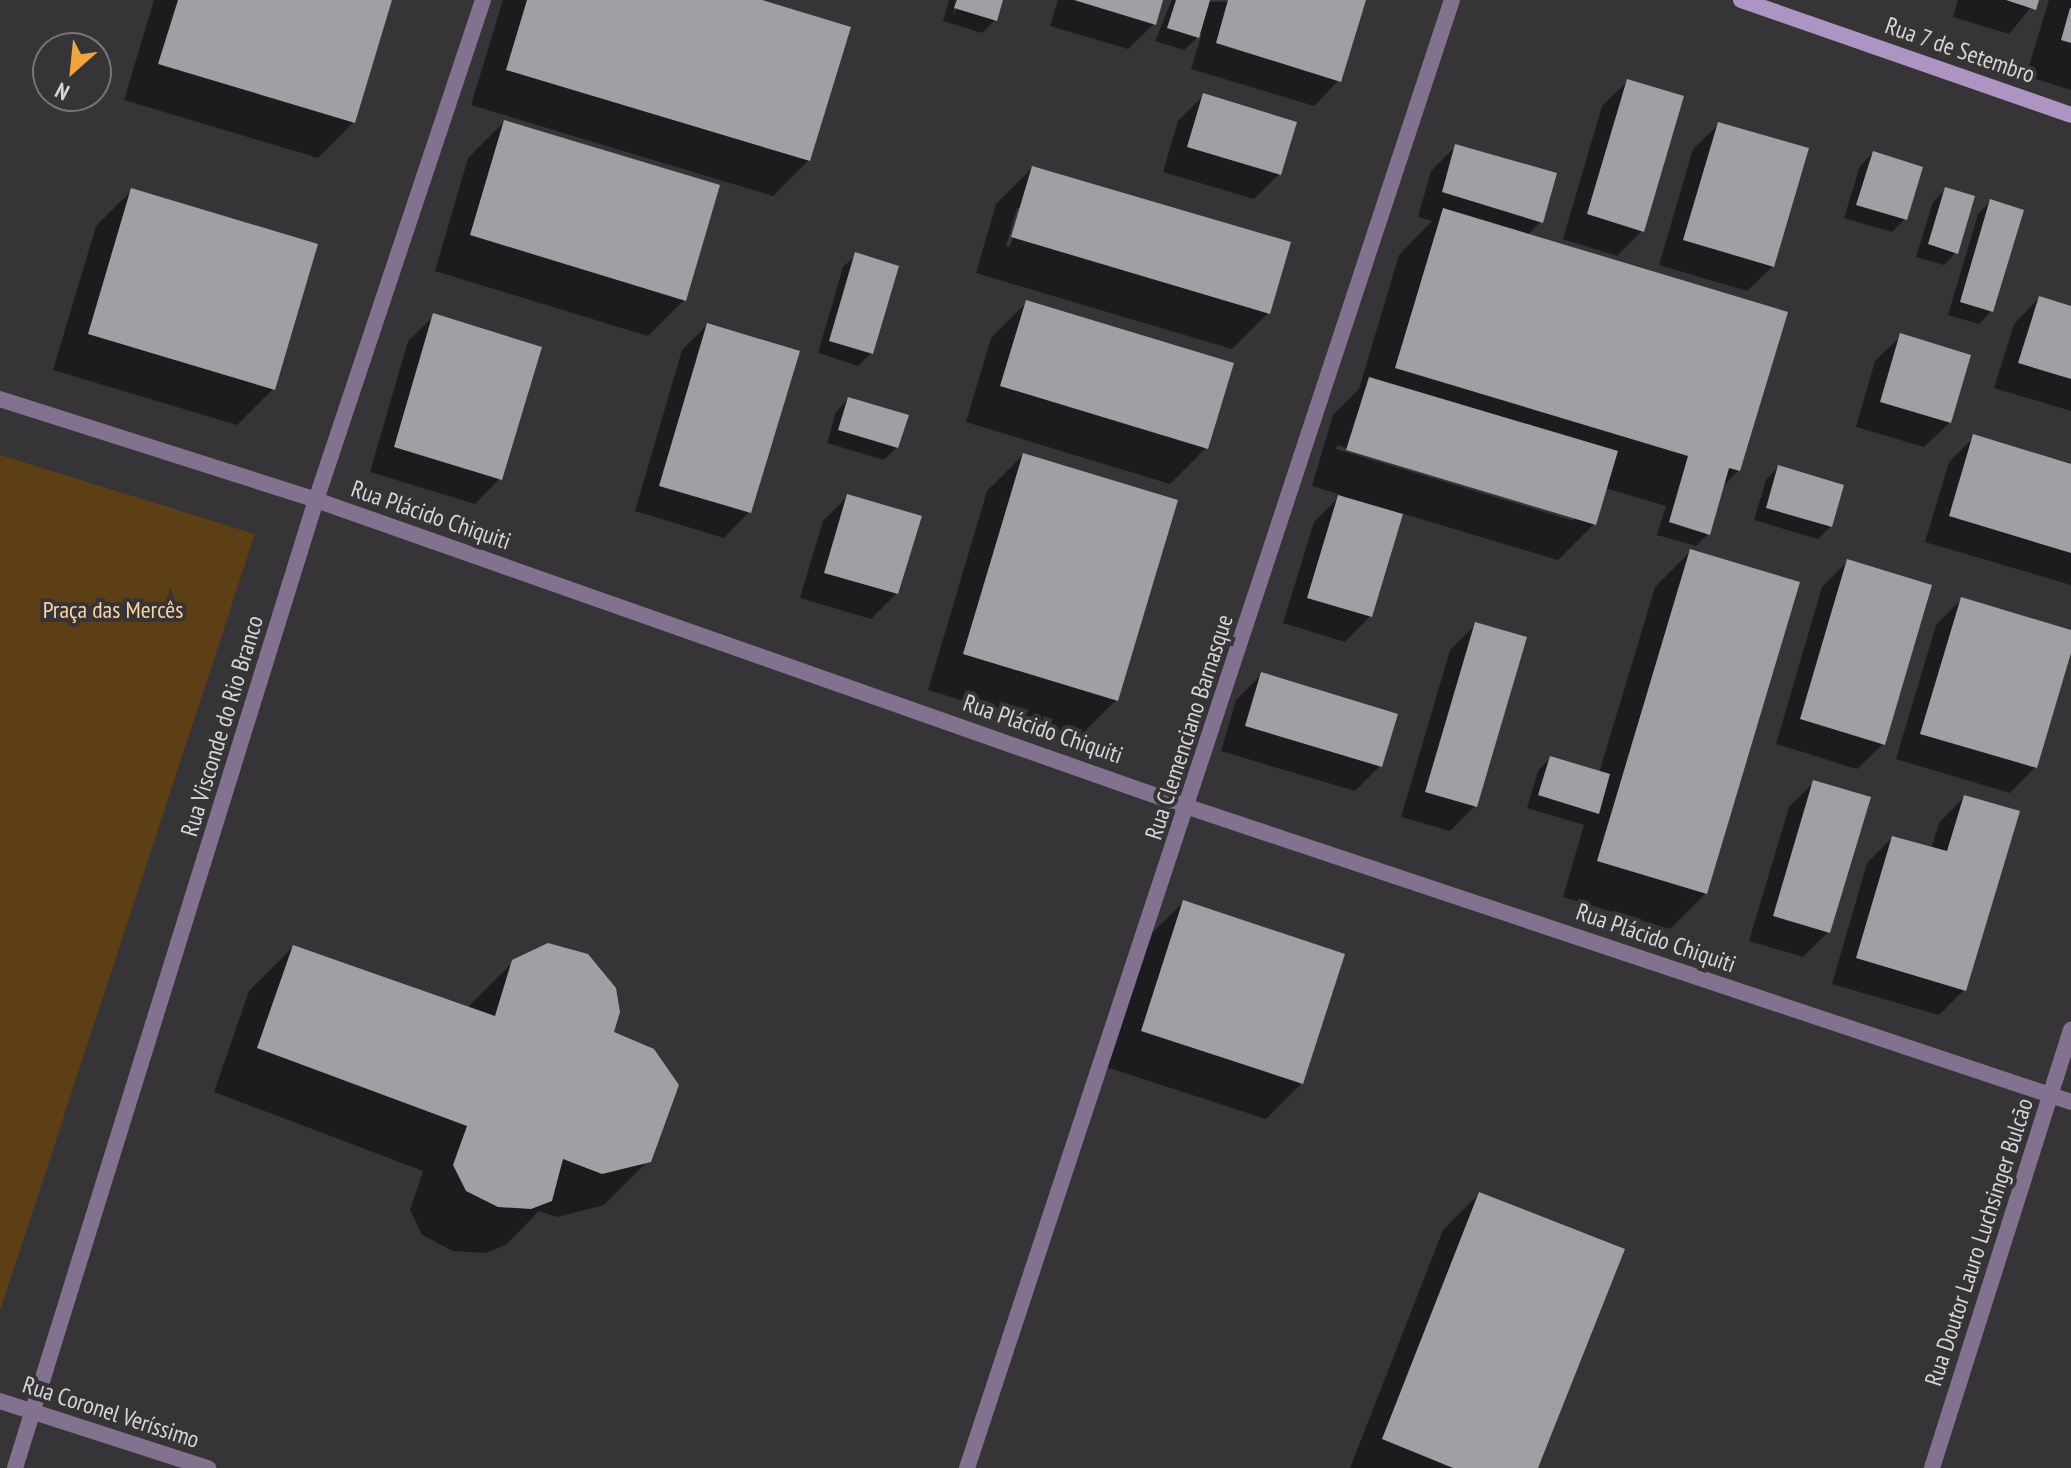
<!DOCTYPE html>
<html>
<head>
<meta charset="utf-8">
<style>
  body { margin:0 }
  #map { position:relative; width:2071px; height:1468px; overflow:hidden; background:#363437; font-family:"PT Sans Narrow",sans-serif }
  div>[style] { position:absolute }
  .green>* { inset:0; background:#5d3f15 }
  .shadow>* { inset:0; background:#0007 }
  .building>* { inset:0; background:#a19fa3 }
  .street>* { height:16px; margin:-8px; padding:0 8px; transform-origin:8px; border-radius:8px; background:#82728f }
  .secondary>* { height:16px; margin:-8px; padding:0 8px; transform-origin:8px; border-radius:8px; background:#ad94c2 }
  span { translate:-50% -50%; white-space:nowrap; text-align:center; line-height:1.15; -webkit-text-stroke:8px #363437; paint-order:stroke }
  .street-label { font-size:24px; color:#d6d5d7 }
  .park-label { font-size:24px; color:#fcd3a0 }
  .north { position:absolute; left:32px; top:32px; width:80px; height:80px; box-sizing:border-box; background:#363437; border:2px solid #767477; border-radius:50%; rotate:207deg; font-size:22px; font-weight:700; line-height:32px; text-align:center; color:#d6d5d7 }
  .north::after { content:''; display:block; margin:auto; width:28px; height:36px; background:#efa73d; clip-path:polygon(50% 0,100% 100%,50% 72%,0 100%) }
</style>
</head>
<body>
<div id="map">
  <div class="green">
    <div style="clip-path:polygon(0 455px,255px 534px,0 1311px)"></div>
  </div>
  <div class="shadow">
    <div style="clip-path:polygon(154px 0,390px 0,354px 122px,318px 158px,124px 100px)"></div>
    <div style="clip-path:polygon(503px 0,755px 0,809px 160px,773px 196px,471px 105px)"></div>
    <div style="clip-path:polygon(949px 0,955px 0,953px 18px,959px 0,1001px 0,995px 20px,982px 33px,943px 21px)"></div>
    <div style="clip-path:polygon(1058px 0,1161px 0,1154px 24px,1128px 49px,1050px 26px)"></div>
    <div style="clip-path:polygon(1172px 0,1211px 2px,1364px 0,1339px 80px,1314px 106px,1191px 69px,1202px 33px,1184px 50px,1155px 41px)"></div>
    <div style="clip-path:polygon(1958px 0,2037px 0,2009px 34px,1953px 17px)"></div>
    <div style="clip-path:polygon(2049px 0,2071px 0,2071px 90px,2026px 76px)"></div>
    <div style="clip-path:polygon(1628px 81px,1642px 231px,1617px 256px,1563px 239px,1602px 106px)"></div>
    <div style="clip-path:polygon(1203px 96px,1279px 174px,1254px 199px,1163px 172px,1178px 121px)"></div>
    <div style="clip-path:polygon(504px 122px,684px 300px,648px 336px,435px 271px,468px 158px)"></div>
    <div style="clip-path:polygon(1719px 124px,1773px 266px,1747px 291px,1659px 265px,1693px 149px)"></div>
    <div style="clip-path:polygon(evenodd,1456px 146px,1541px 221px,1527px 236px,1739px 470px,1722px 487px,1708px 534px,1696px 546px,1657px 535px,1666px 506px,1605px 488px,1594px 524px,1558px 560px,1401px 513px,1370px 616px,1345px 642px,1283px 623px,1314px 522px,1341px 495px,1312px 486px,1333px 415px,1359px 389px,1399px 255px,1432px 221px,1418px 217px,1431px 171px,1456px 146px,1337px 445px,1574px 516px,1574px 521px,1336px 449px,1337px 445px)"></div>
    <div style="clip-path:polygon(1873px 153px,1905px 219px,1892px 232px,1844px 218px,1860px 166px)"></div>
    <div style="clip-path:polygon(evenodd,1032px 168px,1268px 313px,1232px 349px,976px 273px,996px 204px,1032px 168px,1017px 208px,1022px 208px,1010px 247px,1006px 246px,1017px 208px)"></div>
    <div style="clip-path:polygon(1946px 189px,1956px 252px,1944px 265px,1916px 257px,1933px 202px)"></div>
    <div style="clip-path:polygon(132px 190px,273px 389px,237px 425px,53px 370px,96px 226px)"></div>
    <div style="clip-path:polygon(1991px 201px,1991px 311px,1979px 324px,1948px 315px,1978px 214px)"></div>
    <div style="clip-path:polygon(856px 255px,871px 353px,858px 366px,818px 353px,843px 267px)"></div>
    <div style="clip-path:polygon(2039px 298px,2071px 308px,2071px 411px,1994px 388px,2014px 324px)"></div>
    <div style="clip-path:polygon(1027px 302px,1206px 448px,1170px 484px,966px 422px,991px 338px)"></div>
    <div style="clip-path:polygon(434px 316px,500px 478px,475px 504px,370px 472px,408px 341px)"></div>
    <div style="clip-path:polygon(707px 325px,749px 512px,724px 538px,635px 511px,682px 350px)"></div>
    <div style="clip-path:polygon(1901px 336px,1950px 422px,1924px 447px,1856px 427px,1875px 361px)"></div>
    <div style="clip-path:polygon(848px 399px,897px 447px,884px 460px,827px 443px,836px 412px)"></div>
    <div style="clip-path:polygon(1974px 437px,2071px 466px,2071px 585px,1925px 542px,1949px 462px)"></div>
    <div style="clip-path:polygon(1023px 455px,1116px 700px,1080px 736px,928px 690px,987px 491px)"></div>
    <div style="clip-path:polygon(1778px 467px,1831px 526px,1818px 539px,1754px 520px,1766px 480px)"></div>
    <div style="clip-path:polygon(848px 496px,897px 593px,871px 619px,800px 598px,823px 521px)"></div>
    <div style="clip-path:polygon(1691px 551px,1706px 893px,1670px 929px,1563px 897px,1584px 825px,1527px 808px,1538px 771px,1550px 758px,1599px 773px,1655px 587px)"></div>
    <div style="clip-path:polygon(1848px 561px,1883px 744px,1857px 769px,1776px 744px,1822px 587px)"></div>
    <div style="clip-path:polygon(1961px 600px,2071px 632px,2035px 767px,2010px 793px,1896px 759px,1936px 625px)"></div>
    <div style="clip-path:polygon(1476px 624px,1475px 806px,1450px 831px,1401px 817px,1450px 650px)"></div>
    <div style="clip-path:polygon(1261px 675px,1380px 766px,1355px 791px,1221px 751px,1236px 700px)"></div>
    <div style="clip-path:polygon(1814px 782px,1828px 932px,1803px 957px,1749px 941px,1789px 807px)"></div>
    <div style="clip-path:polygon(1964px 797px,1964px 990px,1939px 1015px,1832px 984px,1867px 863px,1892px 838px,1931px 849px,1939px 823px)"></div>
    <div style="clip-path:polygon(1183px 902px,1302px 1083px,1266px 1119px,1106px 1067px,1147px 938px)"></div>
    <div style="clip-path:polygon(293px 947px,467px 1008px,513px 962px,611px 1033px,649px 1160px,604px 1205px,557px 1217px,539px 1211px,506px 1245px,485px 1253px,453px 1251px,422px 1235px,410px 1210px,423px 1171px,214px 1092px,249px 991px)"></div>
    <div style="clip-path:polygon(1479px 1194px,1536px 1468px,1350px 1468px,1443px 1230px)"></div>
  </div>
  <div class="building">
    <div style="clip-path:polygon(178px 0,392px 0,355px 123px,158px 64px)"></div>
    <div style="clip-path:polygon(527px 0,762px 0,851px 27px,810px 161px,506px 70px)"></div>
    <div style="clip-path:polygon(957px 0,1003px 0,997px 21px,954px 8px)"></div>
    <div style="clip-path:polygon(1074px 0,1163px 0,1156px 25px)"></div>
    <div style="clip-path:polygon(1176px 0,1210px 0,1199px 38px,1167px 28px)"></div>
    <div style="clip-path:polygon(1228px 0,1366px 0,1341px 82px,1216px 43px)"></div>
    <div style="clip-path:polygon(2006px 0,2039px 0,2036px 10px)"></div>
    <div style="clip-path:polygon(2070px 8px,2071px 8px,2071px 43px,2061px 40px)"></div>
    <div style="clip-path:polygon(1627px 79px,1684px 96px,1644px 232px,1587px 214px)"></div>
    <div style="clip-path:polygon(1203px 93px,1297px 122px,1281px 175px,1187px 147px)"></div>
    <div style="clip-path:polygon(504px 120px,720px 185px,686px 301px,470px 235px)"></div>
    <div style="clip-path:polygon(1718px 122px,1809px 148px,1774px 267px,1683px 240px)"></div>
    <div style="clip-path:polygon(1455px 144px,1557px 173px,1543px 223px,1442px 192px)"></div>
    <div style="clip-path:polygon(1873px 151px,1923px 167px,1907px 220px,1856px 205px)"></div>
    <div style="clip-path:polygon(1032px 166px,1291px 242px,1270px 314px,1011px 237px)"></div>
    <div style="clip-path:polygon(1945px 187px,1975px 196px,1958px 254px,1928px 244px)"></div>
    <div style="clip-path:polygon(131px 188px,318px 244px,275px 390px,88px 334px)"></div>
    <div style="clip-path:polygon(1990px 199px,2024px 210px,1993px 312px,1960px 302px)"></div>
    <div style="clip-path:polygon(1443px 208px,1788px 312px,1740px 471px,1729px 468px,1710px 535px,1669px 522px,1688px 456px,1395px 368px)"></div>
    <div style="clip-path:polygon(855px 252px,899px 266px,873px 354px,829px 341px)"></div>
    <div style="clip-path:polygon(2039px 296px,2071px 306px,2071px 379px,2018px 363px)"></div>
    <div style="clip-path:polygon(1026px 300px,1234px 363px,1208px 449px,1000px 386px)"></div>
    <div style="clip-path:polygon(433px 313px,542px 347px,502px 480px,394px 447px)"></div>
    <div style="clip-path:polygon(707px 323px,800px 351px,751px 513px,659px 486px)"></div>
    <div style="clip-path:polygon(1900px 333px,1971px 355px,1951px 423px,1880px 402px)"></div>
    <div style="clip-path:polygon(1369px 377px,1618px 451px,1596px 525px,1346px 450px)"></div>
    <div style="clip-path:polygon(848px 397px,909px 415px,898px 448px,838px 430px)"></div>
    <div style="clip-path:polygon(1973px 434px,2071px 464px,2071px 553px,1949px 516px)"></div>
    <div style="clip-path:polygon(1023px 453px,1178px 500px,1118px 701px,963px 654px)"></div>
    <div style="clip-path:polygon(1778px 465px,1844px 485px,1832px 527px,1766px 508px)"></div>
    <div style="clip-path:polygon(847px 494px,922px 516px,898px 594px,824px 573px)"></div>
    <div style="clip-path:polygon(1338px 495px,1403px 514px,1372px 617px,1307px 598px)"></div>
    <div style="clip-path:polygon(1690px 549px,1800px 582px,1707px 894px,1597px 861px)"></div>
    <div style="clip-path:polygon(1847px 559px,1932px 585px,1885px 745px,1800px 719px)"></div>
    <div style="clip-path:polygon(1961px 597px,2071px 630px,2071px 653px,2037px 768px,1920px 734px)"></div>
    <div style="clip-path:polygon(1475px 622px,1527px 637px,1477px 807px,1425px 792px)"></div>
    <div style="clip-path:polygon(1261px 672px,1398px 714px,1382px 767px,1245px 726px)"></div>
    <div style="clip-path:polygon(1550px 756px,1610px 774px,1599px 814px,1538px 795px)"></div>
    <div style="clip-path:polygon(1813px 780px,1871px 797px,1830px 933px,1773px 916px)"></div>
    <div style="clip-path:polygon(1964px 795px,2020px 811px,1966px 991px,1856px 958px,1892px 836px,1947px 851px)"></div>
    <div style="clip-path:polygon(1183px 900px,1345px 954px,1303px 1084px,1141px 1031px)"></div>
    <div style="clip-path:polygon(548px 943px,588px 954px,616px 988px,620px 1012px,614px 1032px,654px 1049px,679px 1085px,651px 1162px,602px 1174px,563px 1159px,552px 1201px,531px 1209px,498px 1207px,466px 1191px,453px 1165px,467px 1126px,257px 1048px,293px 945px,495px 1016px,512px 960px)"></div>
    <div style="clip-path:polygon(1479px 1192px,1625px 1249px,1538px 1468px,1453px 1468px,1382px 1439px)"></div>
  </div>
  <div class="street">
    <div style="left:0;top:399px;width:332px;rotate:17.7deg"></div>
    <div style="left:316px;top:500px;width:924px;rotate:19.4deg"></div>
    <div style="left:1188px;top:807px;width:931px;rotate:18.47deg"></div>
    <div style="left:0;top:1401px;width:219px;rotate:17.9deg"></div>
    <div style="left:15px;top:1468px;width:1014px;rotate:-72.73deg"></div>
    <div style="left:316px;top:500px;width:527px;rotate:-71.53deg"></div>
    <div style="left:967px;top:1468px;width:1546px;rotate:-71.72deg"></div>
    <div style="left:1932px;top:1468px;width:460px;rotate:-72.4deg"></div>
  </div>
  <div class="secondary">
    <div style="left:1741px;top:0;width:349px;rotate:19.2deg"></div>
  </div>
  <div class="street-label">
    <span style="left:1960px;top:50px;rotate:19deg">Rua 7 de Setembro</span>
    <span style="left:431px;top:515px;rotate:19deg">Rua Plácido Chiquiti</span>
    <span style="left:222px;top:726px;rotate:-73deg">Rua Visconde do Rio Branco</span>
    <span style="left:1189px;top:727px;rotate:-72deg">Rua Clemenciano Barnasque</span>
    <span style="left:1043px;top:729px;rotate:19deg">Rua Plácido Chiquiti</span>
    <span style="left:1656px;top:938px;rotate:19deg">Rua Plácido Chiquiti</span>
    <span style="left:1979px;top:1242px;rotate:-72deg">Rua Doutor Lauro Luchsinger Bulcão</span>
    <span style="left:111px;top:1412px;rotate:18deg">Rua Coronel Veríssimo</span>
  </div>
  <div class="park-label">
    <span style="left:113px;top:610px">Praça das Mercês</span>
  </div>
  <div class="north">N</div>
</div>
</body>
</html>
